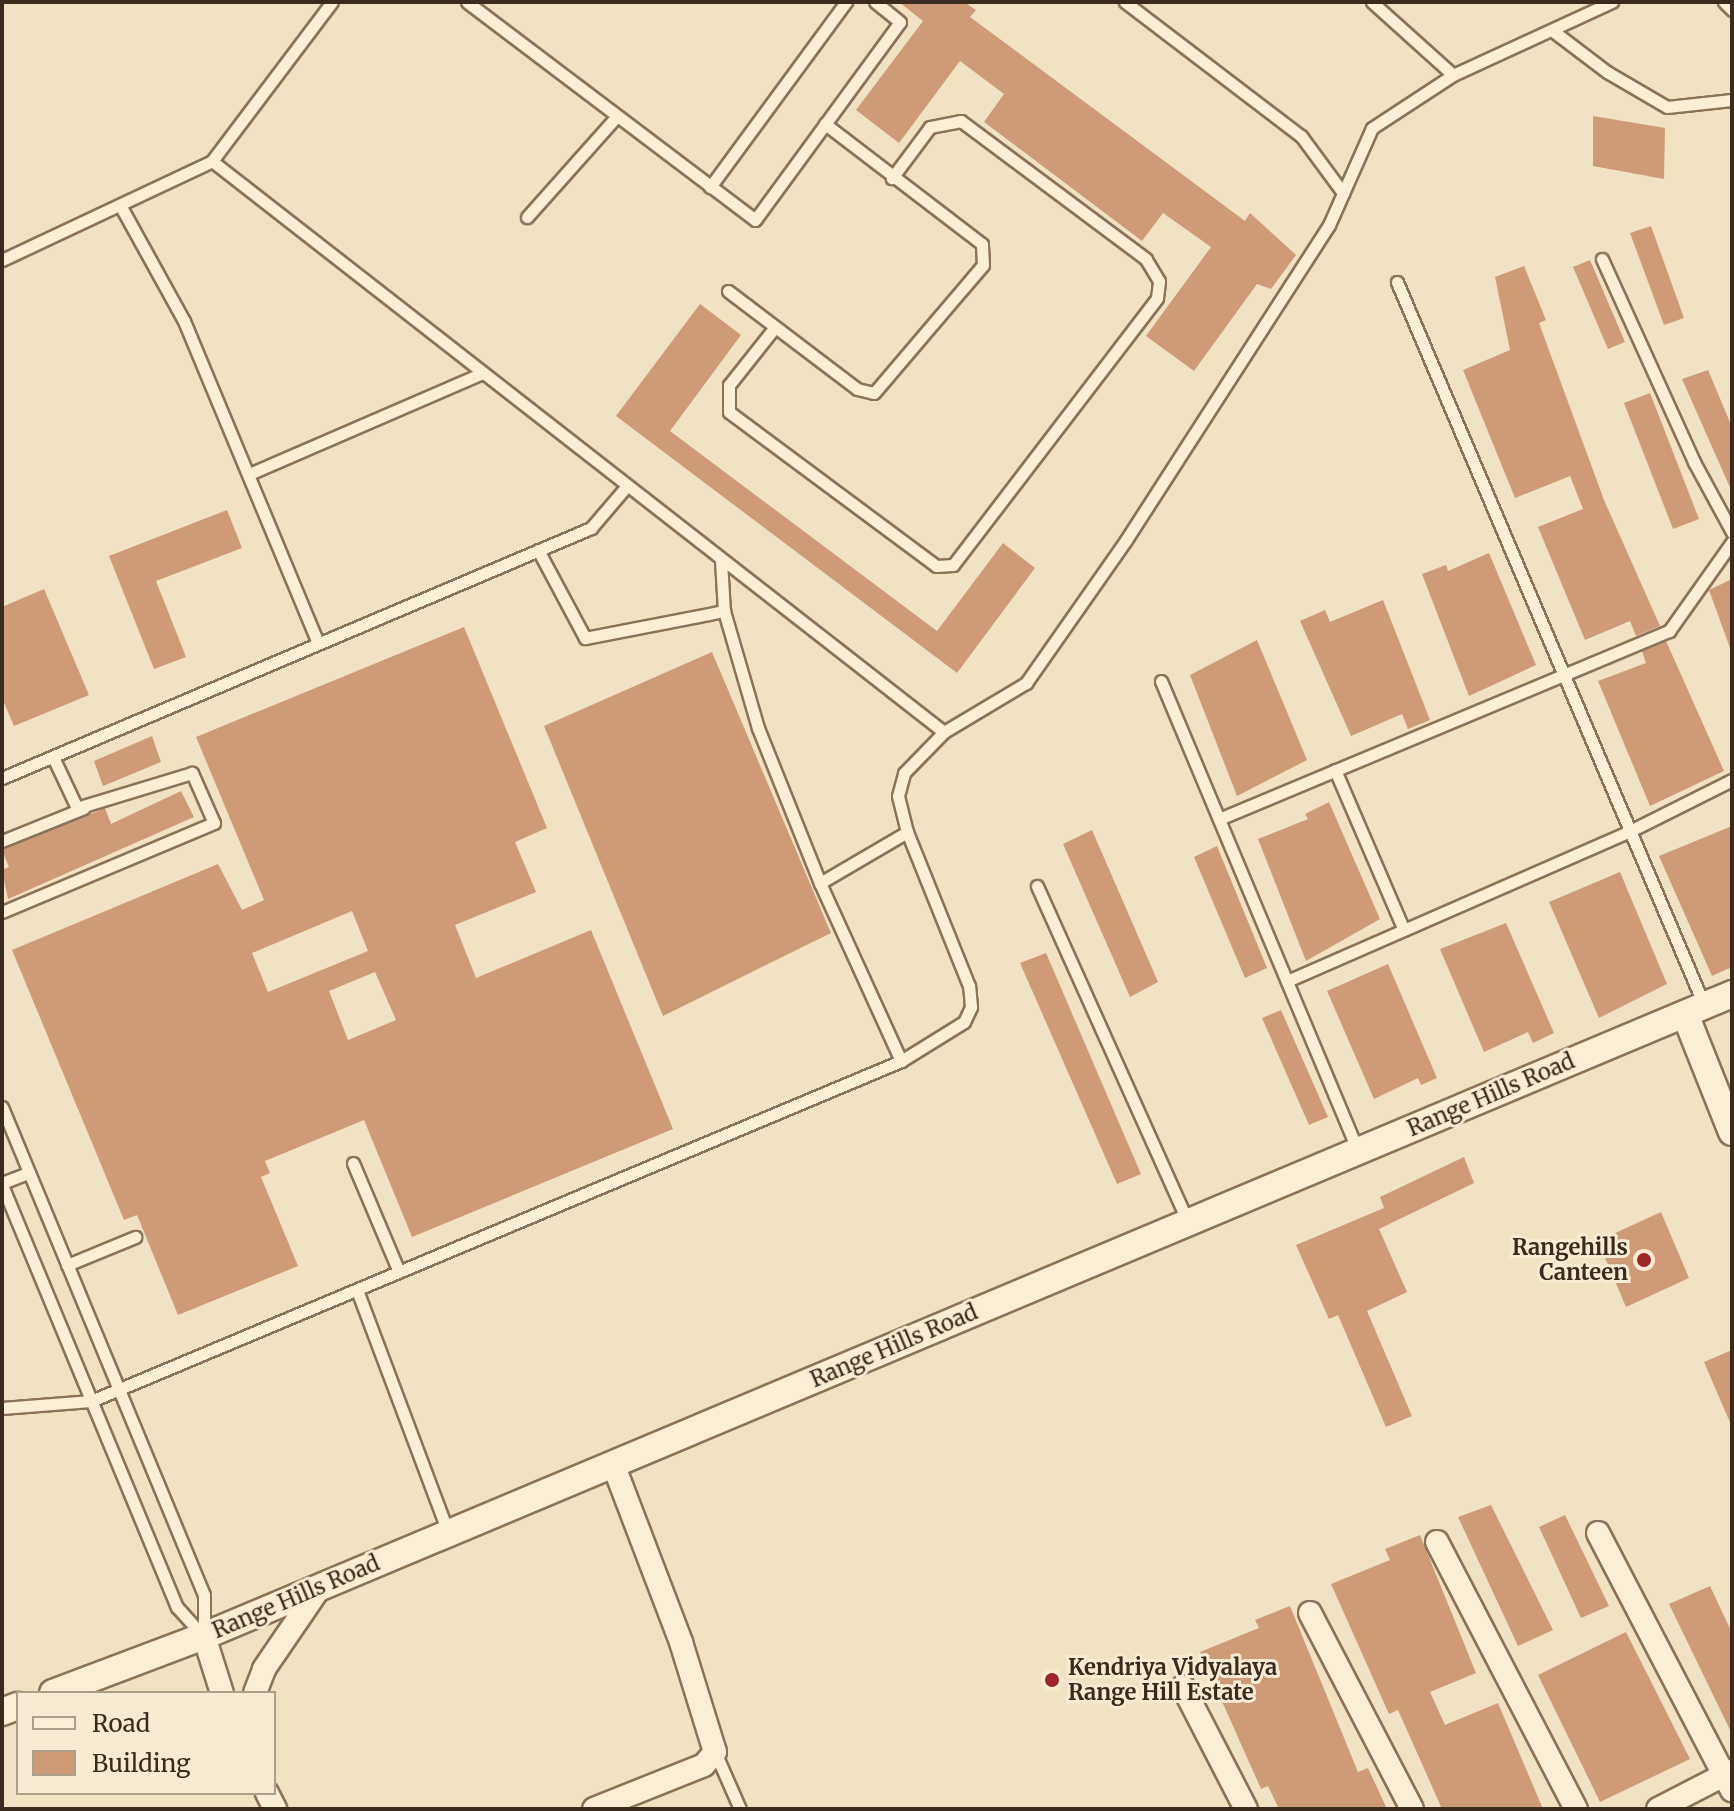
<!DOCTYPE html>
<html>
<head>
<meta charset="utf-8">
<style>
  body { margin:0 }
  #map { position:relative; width:1734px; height:1811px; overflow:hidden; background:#f0e2c3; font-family:Merriweather,serif }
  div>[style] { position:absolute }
  .building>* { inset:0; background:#cf9b77 }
  .roads { filter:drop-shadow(2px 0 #8a7359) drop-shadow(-2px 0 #8a7359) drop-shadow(0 2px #8a7359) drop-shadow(0 -2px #8a7359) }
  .service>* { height:11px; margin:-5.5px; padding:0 5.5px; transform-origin:5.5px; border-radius:5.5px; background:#faefd6 }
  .minor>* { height:22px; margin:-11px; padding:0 11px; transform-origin:11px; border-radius:11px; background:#faefd6 }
  .tertiary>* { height:26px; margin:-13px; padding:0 13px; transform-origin:13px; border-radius:13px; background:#faefd6 }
  .dots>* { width:22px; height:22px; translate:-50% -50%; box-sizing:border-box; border:4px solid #f7ecd3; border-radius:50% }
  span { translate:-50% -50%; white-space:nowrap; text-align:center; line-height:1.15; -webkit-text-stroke:6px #f7ecd3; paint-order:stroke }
  .street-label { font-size:22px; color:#3a2b1e }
  .poi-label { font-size:22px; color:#3a2b1e; font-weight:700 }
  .right { translate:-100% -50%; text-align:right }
  .left { translate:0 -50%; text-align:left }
  .frame { position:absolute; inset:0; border:4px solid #3a2b1e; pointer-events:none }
  .legend { position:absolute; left:16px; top:1691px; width:260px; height:104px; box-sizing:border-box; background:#f7ecd3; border:2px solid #ab9f8b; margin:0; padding:10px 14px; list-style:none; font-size:24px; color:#3a2b1e }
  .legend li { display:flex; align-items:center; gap:16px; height:40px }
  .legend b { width:40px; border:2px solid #ab9f8b }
</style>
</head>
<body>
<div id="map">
  <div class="building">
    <div style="clip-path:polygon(899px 2px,964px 2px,976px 10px,970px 17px,1245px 221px,1250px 213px,1296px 255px,1271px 289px,1257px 284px,1194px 371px,1146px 336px,1211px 247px,1163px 213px,1142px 241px,984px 122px,1004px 94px,960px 61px,899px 143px,856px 110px,923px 21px)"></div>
    <div style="clip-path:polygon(1593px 116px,1665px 128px,1664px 179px,1593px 166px)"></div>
    <div style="clip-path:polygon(1651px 226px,1684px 318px,1664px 325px,1630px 233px)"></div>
    <div style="clip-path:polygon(1590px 260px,1625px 342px,1608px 349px,1573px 267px)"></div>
    <div style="clip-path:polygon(1524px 266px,1546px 320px,1539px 323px,1604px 500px,1660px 626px,1636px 636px,1630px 621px,1585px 640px,1538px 527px,1583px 509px,1570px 476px,1515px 498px,1463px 370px,1510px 350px,1495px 277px)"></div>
    <div style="clip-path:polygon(700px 304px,741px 335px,670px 431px,937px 631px,1003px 543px,1035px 568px,957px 673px,616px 416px)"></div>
    <div style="clip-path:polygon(1708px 370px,1732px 427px,1732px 492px,1682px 379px)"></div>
    <div style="clip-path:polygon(1650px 393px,1699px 519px,1673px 529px,1624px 403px)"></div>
    <div style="clip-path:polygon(227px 510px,242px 548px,156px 581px,186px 657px,154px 669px,109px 556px)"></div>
    <div style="clip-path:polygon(1489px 553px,1536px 665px,1469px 696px,1422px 574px,1446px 565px,1448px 571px)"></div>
    <div style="clip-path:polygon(1732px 579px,1732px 648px,1730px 648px,1709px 590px)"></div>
    <div style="clip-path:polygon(44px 589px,89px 695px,14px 726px,2px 698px,2px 607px)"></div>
    <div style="clip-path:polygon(1383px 600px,1430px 720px,1408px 729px,1402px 714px,1351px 736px,1300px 621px,1325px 610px,1330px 622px)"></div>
    <div style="clip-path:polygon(evenodd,464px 627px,547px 828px,515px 842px,536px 892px,455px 925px,476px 978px,591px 930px,673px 1129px,412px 1237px,364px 1120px,265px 1161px,270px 1173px,261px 1177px,298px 1266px,178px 1315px,137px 1215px,124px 1220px,12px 950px,218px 864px,242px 910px,264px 900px,196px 737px,464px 627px,352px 911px,368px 951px,268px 992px,252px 953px,352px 911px,464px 627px,375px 972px,396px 1020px,348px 1040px,329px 991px,375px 972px)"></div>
    <div style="clip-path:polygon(1257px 640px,1307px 760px,1237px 796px,1190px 675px)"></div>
    <div style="clip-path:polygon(1666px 641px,1724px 771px,1650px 806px,1598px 681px,1646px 663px,1642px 651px)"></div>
    <div style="clip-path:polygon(712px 652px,831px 933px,663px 1016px,544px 726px)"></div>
    <div style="clip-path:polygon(152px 736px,161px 762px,103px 786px,94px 761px)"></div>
    <div style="clip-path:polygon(181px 791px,194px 817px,8px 899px,2px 870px,9px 867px,2px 850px,105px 808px,111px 824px)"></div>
    <div style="clip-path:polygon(1329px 802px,1380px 919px,1306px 961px,1258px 839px,1308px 819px,1305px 814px)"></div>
    <div style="clip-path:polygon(1732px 826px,1732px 967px,1712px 976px,1659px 856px)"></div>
    <div style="clip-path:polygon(1092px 830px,1158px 982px,1130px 997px,1063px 844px)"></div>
    <div style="clip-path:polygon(1217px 846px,1267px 968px,1245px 978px,1194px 857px)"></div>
    <div style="clip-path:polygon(1620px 872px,1667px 984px,1599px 1018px,1549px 902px)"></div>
    <div style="clip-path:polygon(1506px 923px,1554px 1033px,1533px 1043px,1528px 1032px,1484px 1052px,1440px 949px)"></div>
    <div style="clip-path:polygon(1046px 953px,1141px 1174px,1117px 1184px,1020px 963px)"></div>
    <div style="clip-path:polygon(1388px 964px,1437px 1078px,1421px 1085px,1418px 1078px,1374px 1099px,1327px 991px)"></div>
    <div style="clip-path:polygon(1281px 1010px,1328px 1117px,1309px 1125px,1262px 1018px)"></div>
    <div style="clip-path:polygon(1464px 1157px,1474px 1183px,1379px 1229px,1407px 1292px,1367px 1311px,1412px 1416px,1386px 1427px,1338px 1315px,1329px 1319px,1296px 1245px,1384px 1208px,1380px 1197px)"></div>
    <div style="clip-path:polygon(1661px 1212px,1689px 1278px,1626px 1307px,1598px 1241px)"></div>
    <div style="clip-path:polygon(1732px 1350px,1732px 1427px,1704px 1362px)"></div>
    <div style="clip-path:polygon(1491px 1505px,1553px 1630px,1518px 1646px,1458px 1517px)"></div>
    <div style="clip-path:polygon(1565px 1515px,1609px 1606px,1581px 1618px,1539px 1527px)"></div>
    <div style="clip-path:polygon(1420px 1535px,1476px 1673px,1430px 1692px,1445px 1725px,1498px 1703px,1543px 1809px,1442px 1809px,1398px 1710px,1389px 1714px,1331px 1584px,1390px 1560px,1385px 1549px)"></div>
    <div style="clip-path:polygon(1710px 1586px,1732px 1633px,1732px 1734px,1669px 1604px)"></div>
    <div style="clip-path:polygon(1290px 1606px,1358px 1772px,1368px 1768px,1387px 1809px,1279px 1809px,1268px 1786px,1261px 1789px,1200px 1652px,1259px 1628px,1255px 1620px)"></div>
    <div style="clip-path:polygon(1626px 1632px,1690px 1759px,1600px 1802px,1538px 1675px)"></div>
  </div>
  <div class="roads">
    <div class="service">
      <div style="left:467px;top:2px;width:361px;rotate:37.1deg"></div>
      <div style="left:755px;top:220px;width:245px;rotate:-53.8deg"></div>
      <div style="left:900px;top:22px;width:32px;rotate:-141deg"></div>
      <div style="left:1125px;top:2px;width:221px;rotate:37.3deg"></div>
      <div style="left:1301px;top:136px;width:71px;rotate:53.6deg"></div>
      <div style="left:1372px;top:2px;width:109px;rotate:42deg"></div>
      <div style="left:1724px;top:2px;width:11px;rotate:45deg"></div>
      <div style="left:1553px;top:31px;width:68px;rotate:37.2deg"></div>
      <div style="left:1607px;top:72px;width:69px;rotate:30.3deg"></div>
      <div style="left:1667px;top:107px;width:65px;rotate:-6.1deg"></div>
      <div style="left:212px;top:161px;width:928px;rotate:37.96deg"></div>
      <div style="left:944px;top:732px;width:96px;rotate:-30.9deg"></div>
      <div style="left:1026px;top:683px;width:174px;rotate:-55deg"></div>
      <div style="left:1126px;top:540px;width:375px;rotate:-57.2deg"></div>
      <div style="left:1329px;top:225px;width:106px;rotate:-66.1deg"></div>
      <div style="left:1372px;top:128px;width:97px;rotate:-33.2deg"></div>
      <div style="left:1453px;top:75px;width:175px;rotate:-24.7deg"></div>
      <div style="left:710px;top:187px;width:230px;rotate:-53.7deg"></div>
      <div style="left:120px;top:205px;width:132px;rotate:61.1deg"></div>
      <div style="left:184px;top:321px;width:349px;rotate:67.4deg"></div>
      <div style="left:527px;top:217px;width:135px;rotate:-48.3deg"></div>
      <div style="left:1602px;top:259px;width:223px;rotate:65.6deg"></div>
      <div style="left:1694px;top:462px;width:80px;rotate:61.5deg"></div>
      <div style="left:2px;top:260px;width:232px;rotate:-25.2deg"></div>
      <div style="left:212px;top:161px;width:199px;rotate:-53deg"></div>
      <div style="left:1397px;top:282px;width:785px;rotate:66.99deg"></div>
      <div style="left:728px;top:291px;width:162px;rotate:37.2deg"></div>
      <div style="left:857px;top:389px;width:17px;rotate:13deg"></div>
      <div style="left:874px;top:393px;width:168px;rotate:-49.6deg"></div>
      <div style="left:983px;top:265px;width:21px;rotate:-93deg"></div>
      <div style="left:982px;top:244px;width:198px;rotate:-142.6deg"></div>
      <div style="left:775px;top:327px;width:74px;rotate:128.4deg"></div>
      <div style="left:729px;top:385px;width:27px;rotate:90deg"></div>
      <div style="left:729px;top:412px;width:258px;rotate:36.6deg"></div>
      <div style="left:936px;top:566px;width:17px;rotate:-3deg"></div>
      <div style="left:953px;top:565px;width:336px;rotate:-52.6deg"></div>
      <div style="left:1157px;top:298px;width:17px;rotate:-83deg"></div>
      <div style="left:1159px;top:281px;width:26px;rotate:-121deg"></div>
      <div style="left:1146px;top:259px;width:231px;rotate:-143.3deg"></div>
      <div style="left:961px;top:121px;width:32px;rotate:169deg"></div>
      <div style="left:930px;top:127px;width:64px;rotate:126.7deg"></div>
      <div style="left:249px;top:474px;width:254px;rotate:-23.4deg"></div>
      <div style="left:538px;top:550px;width:100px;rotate:61.9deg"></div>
      <div style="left:585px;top:638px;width:142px;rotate:-11deg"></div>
      <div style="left:721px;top:561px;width:50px;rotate:86.6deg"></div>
      <div style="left:724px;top:611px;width:122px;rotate:73.8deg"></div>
      <div style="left:758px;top:728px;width:167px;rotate:68.2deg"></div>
      <div style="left:820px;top:883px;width:196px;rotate:65.5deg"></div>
      <div style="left:901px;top:1061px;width:74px;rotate:-31.8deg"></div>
      <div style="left:964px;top:1022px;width:17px;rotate:-65deg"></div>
      <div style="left:971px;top:1007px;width:21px;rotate:-95deg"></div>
      <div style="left:969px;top:986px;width:166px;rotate:-111.9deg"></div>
      <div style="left:907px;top:832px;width:37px;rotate:-104deg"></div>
      <div style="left:898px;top:796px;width:24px;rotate:-75deg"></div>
      <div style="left:904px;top:773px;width:57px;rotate:-45.7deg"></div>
      <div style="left:1161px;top:681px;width:510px;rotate:67.26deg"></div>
      <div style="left:1335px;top:770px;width:174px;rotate:66.7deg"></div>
      <div style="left:2px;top:778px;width:640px;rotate:-23deg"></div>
      <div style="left:591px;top:528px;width:54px;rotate:-49.5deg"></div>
      <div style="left:1219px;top:819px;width:488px;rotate:-22.7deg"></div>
      <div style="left:1669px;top:631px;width:109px;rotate:-54.7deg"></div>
      <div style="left:2px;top:841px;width:88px;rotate:-21.9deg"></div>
      <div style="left:820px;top:883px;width:101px;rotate:-30.4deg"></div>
      <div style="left:1037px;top:886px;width:368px;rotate:65.8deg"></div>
      <div style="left:2px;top:912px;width:230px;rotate:-22.8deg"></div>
      <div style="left:214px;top:823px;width:55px;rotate:-113.7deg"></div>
      <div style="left:192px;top:773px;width:120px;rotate:163.1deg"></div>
      <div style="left:77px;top:808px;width:56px;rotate:-115.2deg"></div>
      <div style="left:1287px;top:981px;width:374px;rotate:-23.6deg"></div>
      <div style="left:1630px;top:831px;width:114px;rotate:-26.6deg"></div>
      <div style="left:2px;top:1107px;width:528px;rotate:67.51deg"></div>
      <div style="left:204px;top:1595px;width:41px;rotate:90deg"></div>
      <div style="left:353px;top:1163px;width:118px;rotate:67.1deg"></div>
      <div style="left:2px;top:1183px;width:28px;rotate:-21deg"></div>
      <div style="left:2px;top:1185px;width:457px;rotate:67.5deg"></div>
      <div style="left:177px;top:1607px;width:39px;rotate:48deg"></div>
      <div style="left:67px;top:1265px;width:74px;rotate:-22.4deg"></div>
      <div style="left:357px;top:1290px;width:259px;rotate:69.4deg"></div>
      <div style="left:2px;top:1408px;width:89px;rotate:-4.5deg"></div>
      <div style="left:91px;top:1401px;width:878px;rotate:-22.77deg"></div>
      <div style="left:715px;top:1752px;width:62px;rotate:66.3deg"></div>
    </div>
    <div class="minor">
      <div style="left:1598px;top:1533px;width:290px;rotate:62.5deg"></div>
      <div style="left:1437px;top:1542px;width:301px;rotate:62.5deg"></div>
      <div style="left:1310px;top:1613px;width:221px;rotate:62.5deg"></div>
      <div style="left:204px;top:1636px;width:60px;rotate:72.5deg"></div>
      <div style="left:1183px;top:1687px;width:137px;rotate:62.7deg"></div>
      <div style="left:255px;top:1693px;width:26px;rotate:-69deg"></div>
      <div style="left:264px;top:1669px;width:99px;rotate:-55.7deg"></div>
      <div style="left:267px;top:1793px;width:18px;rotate:63deg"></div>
      <div style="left:594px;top:1809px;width:118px;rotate:-21.8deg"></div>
      <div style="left:704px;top:1765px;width:17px;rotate:-50deg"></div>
      <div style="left:715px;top:1752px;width:115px;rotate:-107.2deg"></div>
      <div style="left:681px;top:1642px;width:191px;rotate:-110.9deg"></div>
      <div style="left:1658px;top:1809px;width:83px;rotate:-27.2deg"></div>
    </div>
    <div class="tertiary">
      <div style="left:1685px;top:1014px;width:127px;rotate:68.3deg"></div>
      <div style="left:53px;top:1693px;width:161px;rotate:-20.7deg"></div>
      <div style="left:204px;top:1636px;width:1657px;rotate:-22.79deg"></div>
      <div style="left:2px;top:1712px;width:17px;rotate:-21deg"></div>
    </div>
  </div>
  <div class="dots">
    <div style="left:1644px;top:1260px;background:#9b2728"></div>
    <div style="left:1052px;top:1680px;background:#9b2728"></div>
  </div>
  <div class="street-label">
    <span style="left:1491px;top:1095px;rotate:-23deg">Range Hills Road</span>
    <span style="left:894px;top:1346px;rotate:-23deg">Range Hills Road</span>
    <span style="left:296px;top:1597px;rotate:-23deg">Range Hills Road</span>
  </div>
  <div class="poi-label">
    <span class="right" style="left:1628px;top:1260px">Rangehills<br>Canteen</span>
    <span class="left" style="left:1068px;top:1680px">Kendriya Vidyalaya<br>Range Hill Estate</span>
  </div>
  <div class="frame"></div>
  <ul class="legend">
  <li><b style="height:10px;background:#faefd6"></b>Road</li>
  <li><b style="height:22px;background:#cf9b77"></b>Building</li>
  </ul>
</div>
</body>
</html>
